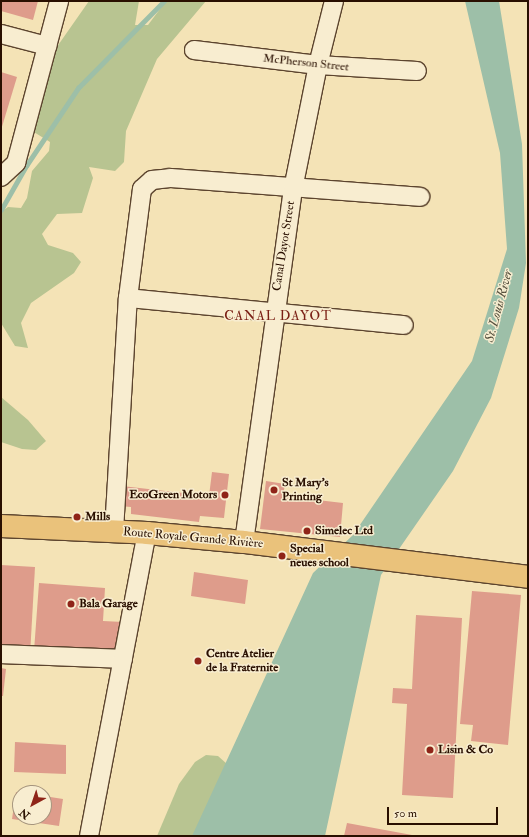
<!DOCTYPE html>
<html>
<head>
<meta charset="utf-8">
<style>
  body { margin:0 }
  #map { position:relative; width:529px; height:837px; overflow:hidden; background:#f4e3b6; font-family:"IM FELL Double Pica",serif }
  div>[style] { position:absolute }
  .green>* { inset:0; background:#b8c491 }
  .water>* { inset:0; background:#9dbfa8 }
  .stream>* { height:4.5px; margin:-2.25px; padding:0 2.25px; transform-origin:2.25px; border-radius:2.25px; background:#9dbfa8 }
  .building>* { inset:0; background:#de9c8b }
  .roads { filter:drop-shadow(1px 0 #5c442e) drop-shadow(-1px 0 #5c442e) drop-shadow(0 1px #5c442e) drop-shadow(0 -1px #5c442e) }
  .street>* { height:18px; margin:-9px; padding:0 9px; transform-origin:9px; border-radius:9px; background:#f8edd0 }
  .primary>* { height:22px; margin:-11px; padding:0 11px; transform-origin:11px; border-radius:11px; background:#eac27b }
  .dots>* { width:11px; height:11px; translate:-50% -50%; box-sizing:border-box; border:2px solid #f8edd0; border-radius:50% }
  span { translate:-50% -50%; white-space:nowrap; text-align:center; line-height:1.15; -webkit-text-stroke:3px #f8edd0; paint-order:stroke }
  .street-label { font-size:12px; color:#290f00 }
  .poi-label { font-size:12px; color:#290f00; font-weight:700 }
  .left { translate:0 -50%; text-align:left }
  .right { translate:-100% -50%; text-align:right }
  .water-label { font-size:13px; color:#524d3b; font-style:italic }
  .neighbourhood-label { font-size:13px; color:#7a1f14; letter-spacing:1px }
  .frame { position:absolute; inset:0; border:2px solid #290f00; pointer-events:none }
  .north { position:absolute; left:12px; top:785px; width:40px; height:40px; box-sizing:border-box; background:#f8edd0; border:1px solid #a5947d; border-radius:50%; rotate:220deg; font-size:11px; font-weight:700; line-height:16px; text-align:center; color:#290f00 }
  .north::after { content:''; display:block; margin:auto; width:14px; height:18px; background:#8f2418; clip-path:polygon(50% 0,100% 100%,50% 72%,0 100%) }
  .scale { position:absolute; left:387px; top:807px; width:111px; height:18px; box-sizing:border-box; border:2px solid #290f00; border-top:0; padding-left:5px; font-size:12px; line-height:14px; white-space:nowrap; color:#290f00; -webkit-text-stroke:3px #f8edd0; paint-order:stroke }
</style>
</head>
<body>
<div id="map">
  <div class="green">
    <div style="clip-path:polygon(89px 1px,139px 1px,135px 25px,148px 25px,166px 1px,206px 1px,157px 59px,126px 131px,124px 162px,115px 171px,89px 167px,93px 178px,82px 213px,57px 214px,42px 234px,48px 245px,73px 253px,81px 262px,74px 273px,31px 303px,21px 323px,28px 348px,15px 346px,1px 323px,1px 212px,8px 207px,21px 208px,27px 198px,32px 171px,49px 151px,50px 142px,29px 129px,54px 51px)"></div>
    <div style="clip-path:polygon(1px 397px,28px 420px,46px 441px,36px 450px,22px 449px,1px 442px)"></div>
    <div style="clip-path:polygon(206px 755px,218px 756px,227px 764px,193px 836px,157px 836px,179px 784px,195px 762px)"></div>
  </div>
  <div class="water">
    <div style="clip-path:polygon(465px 1px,499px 1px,522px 144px,526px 263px,519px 308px,491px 398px,453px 471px,381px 575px,325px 836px,192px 836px,313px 573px,353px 535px,472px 361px,507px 249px,500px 153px)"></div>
  </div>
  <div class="stream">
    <div style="left:1px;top:210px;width:51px;rotate:-60.4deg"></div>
    <div style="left:26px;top:166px;width:94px;rotate:-56.3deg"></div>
    <div style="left:78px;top:88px;width:122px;rotate:-45.3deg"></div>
  </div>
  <div class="building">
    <div style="clip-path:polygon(1px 1px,38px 1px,33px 20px,1px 11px)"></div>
    <div style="clip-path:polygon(1px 72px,17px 77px,1px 130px)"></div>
    <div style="clip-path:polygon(212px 472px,229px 474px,224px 518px,200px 516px,199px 522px,131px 514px,131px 507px,119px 506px,122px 486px,209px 496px)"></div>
    <div style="clip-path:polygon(266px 481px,285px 484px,283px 496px,343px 503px,340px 537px,260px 529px)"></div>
    <div style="clip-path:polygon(1px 565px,35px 567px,30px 655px,1px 653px)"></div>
    <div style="clip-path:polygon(194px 572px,248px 580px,245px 604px,191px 596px)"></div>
    <div style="clip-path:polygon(39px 583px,105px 588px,103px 621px,123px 622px,121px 647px,110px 657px,34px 651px)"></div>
    <div style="clip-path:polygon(472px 591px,521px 595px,508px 745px,471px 741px,473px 725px,460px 724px)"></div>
    <div style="clip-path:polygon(416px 615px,462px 618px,453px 798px,402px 795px,407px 704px,392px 703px,393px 688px,412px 689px)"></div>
    <div style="clip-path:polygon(1px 668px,6px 669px,3px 696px,1px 696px)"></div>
    <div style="clip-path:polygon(15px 742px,66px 745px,66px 774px,14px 772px)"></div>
    <div style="clip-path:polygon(16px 792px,20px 793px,20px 817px,44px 817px,44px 796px,63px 799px,59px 826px,12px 819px)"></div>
    <div style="clip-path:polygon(347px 823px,412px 835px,412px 836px,344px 836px)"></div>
  </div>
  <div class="roads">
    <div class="street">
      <div style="left:1px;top:34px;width:48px;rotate:14.6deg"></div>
      <div style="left:194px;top:50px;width:125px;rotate:6.9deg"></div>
      <div style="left:318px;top:65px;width:99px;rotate:3.5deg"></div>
      <div style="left:1px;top:177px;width:21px;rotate:-43deg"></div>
      <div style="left:16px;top:163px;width:168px;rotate:-75.1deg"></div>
      <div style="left:128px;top:298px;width:277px;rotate:5.6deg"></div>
      <div style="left:114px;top:531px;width:233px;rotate:-86.6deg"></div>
      <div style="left:128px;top:298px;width:110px;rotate:-82.7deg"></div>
      <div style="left:142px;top:189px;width:13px;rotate:-42deg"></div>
      <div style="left:152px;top:180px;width:18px;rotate:-6deg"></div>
      <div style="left:170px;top:178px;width:251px;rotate:4.3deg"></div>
      <div style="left:244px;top:542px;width:356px;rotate:-82.1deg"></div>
      <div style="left:293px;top:189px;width:126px;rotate:-78.6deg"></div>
      <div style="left:318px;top:65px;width:66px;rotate:-76deg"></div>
      <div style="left:1px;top:654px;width:122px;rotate:2.3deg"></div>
      <div style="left:89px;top:836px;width:309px;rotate:-79.2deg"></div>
    </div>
    <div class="primary">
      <div style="left:1px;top:526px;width:146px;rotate:2.7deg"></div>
      <div style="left:147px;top:533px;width:97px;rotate:5.3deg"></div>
      <div style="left:244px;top:542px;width:286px;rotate:7deg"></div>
    </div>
  </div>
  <div class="dots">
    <div style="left:274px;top:490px;background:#8f2418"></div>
    <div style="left:225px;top:495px;background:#8f2418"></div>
    <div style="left:77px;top:517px;background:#8f2418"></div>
    <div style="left:307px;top:531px;background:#8f2418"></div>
    <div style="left:282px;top:556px;background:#8f2418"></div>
    <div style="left:71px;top:604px;background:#8f2418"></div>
    <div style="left:198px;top:661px;background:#8f2418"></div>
    <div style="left:430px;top:750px;background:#8f2418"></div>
  </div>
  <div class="street-label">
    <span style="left:306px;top:63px;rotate:6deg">McPherson Street</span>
    <span style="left:284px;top:246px;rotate:-81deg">Canal Dayot Street</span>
    <span style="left:193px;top:538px;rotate:5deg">Route Royale Grande Rivière</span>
  </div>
  <div class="poi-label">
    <span class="left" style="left:282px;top:490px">St Mary's<br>Printing</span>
    <span class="right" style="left:217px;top:495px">EcoGreen Motors</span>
    <span class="left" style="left:85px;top:517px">Mills</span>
    <span class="left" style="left:315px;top:531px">Simelec Ltd</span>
    <span class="left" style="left:290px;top:556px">Special<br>neues school</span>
    <span class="left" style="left:79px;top:604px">Bala Garage</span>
    <span class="left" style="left:206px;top:661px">Centre Atelier<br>de la Fraternite</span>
    <span class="left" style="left:438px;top:750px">Lisin &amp; Co</span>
  </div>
  <div class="water-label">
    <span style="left:499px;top:306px;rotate:-75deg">St. Louis River</span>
  </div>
  <div class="neighbourhood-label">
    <span style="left:278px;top:316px">CANAL DAYOT</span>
  </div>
  <div class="frame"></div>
  <div class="north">N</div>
  <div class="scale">50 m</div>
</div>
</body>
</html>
